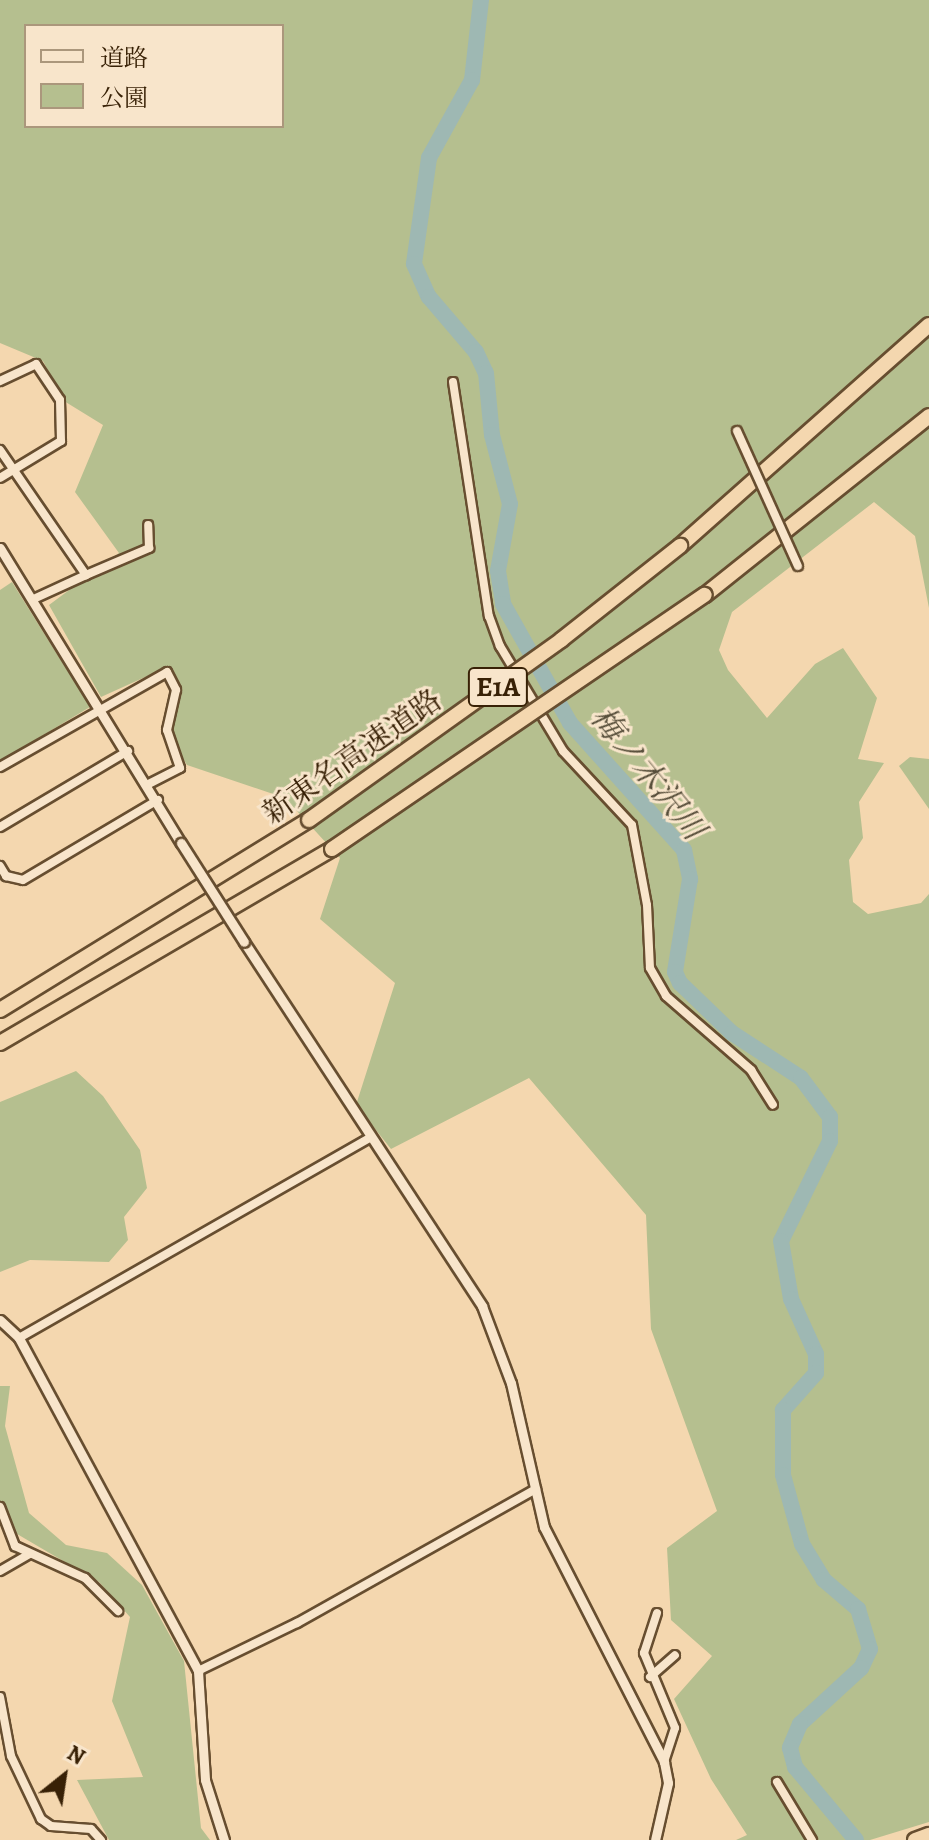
<!DOCTYPE html>
<html>
<head>
<meta charset="utf-8">
<style>
  body { margin:0 }
  #map { position:relative; width:929px; height:1840px; overflow:hidden; background:#f4d7af; font-family:Alegreya,"Noto Serif JP",serif }
  div>[style] { position:absolute }
  .green>* { inset:0; background:#b5bf8f }
  .river>* { height:16px; margin:-8px; padding:0 8px; transform-origin:8px; border-radius:8px; background:#9eb8b3 }
  .roads { filter:drop-shadow(2px 0 #674e30) drop-shadow(-2px 0 #674e30) drop-shadow(0 2px #674e30) drop-shadow(0 -2px #674e30) }
  .minor>* { height:8px; margin:-4px; padding:0 4px; transform-origin:4px; border-radius:4px; background:#f8e5cb }
  .tertiary>* { height:9px; margin:-4.5px; padding:0 4.5px; transform-origin:4.5px; border-radius:4.5px; background:#f8e5cb }
  .motorway>* { height:14px; margin:-7px; padding:0 7px; transform-origin:7px; border-radius:7px; background:#f4d7af }
  .bridges { filter:drop-shadow(2px 0 #674e30) drop-shadow(-2px 0 #674e30) drop-shadow(0 2px #674e30) drop-shadow(0 -2px #674e30) }
  .minor-bridge>* { height:8px; margin:-4px; padding:0 4px; transform-origin:4px; border-radius:4px; background:#f8e5cb }
  .tertiary-bridge>* { height:9px; margin:-4.5px; padding:0 4.5px; transform-origin:4.5px; border-radius:4.5px; background:#f8e5cb }
  .motorway-bridge>* { height:14px; margin:-7px; padding:0 7px; transform-origin:7px; border-radius:7px; background:#f4d7af }
  span { translate:-50% -50%; white-space:nowrap; text-align:center; line-height:1.15; -webkit-text-stroke:6px #f8e5cb; paint-order:stroke }
  .shield-label span { padding:2px 6px; background:#f8e5cb; border:2px solid; border-radius:6px; -webkit-text-stroke-width:0 }
  .shield-label { font-size:28px; color:#382106; font-weight:700 }
  .street-label { font-size:30px; color:#382106 }
  .water-label { font-size:32px; color:#574e3a; font-style:italic }
  .legend { position:absolute; left:24px; top:24px; width:260px; height:104px; box-sizing:border-box; background:#f8e5cb; border:2px solid #ab977c; margin:0; padding:10px 14px; list-style:none; font-size:24px; color:#382106 }
  .legend li { display:flex; align-items:center; gap:16px; height:40px }
  .legend b { width:40px; border:2px solid #ab977c }
  .north { position:absolute; left:24px; top:1736px; width:80px; height:80px; -webkit-text-stroke:6px #f8e5cb; paint-order:stroke; rotate:30deg; font-size:22px; font-weight:700; line-height:32px; text-align:center; color:#382106 }
  .north::after { content:''; display:block; margin:auto; width:28px; height:36px; background:#382106; clip-path:polygon(50% 0,100% 100%,50% 72%,0 100%) }
</style>
</head>
<body>
<div id="map">
  <div class="green">
    <div style="clip-path:polygon(evenodd,0 0,929px 0,929px 608px,915px 536px,874px 502px,732px 612px,719px 650px,728px 670px,767px 718px,815px 664px,843px 648px,877px 698px,858px 759px,884px 763px,859px 802px,863px 838px,849px 860px,853px 902px,868px 914px,921px 903px,929px 894px,929px 1822px,870px 1840px,736px 1840px,747px 1835px,711px 1779px,674px 1699px,712px 1656px,671px 1620px,667px 1548px,717px 1511px,651px 1329px,646px 1215px,529px 1078px,391px 1149px,356px 1105px,395px 983px,320px 919px,340px 858px,285px 798px,187px 765px,165px 729px,176px 690px,165px 668px,101px 697px,49px 605px,119px 553px,75px 492px,103px 425px,64px 401px,43px 361px,0 343px,0 0,26px 26px,282px 26px,282px 126px,26px 126px,26px 26px)"></div>
    <div style="clip-path:polygon(12px 582px,90px 707px,0 761px,0 590px)"></div>
    <div style="clip-path:polygon(910px 757px,929px 759px,929px 809px,899px 766px)"></div>
    <div style="clip-path:polygon(76px 1071px,103px 1096px,140px 1150px,147px 1188px,124px 1217px,128px 1240px,109px 1262px,30px 1260px,0 1272px,0 1102px)"></div>
    <div style="clip-path:polygon(0 1386px,10px 1386px,5px 1426px,29px 1513px,66px 1545px,107px 1553px,142px 1585px,184px 1661px,201px 1828px,210px 1840px,109px 1840px,77px 1780px,143px 1777px,112px 1701px,130px 1617px,99px 1582px,0 1524px)"></div>
  </div>
  <div class="river">
    <div style="left:481px;top:0;width:81px;rotate:96.4deg"></div>
    <div style="left:472px;top:80px;width:89px;rotate:118.9deg"></div>
    <div style="left:429px;top:158px;width:107px;rotate:98.1deg"></div>
    <div style="left:414px;top:264px;width:36px;rotate:66deg"></div>
    <div style="left:429px;top:297px;width:72px;rotate:49.5deg"></div>
    <div style="left:476px;top:352px;width:23px;rotate:65deg"></div>
    <div style="left:486px;top:373px;width:62px;rotate:84.5deg"></div>
    <div style="left:492px;top:435px;width:71px;rotate:75.4deg"></div>
    <div style="left:510px;top:504px;width:68px;rotate:100.2deg"></div>
    <div style="left:498px;top:571px;width:33px;rotate:81deg"></div>
    <div style="left:503px;top:604px;width:137px;rotate:60.6deg"></div>
    <div style="left:570px;top:723px;width:171px;rotate:48.1deg"></div>
    <div style="left:684px;top:850px;width:30px;rotate:78deg"></div>
    <div style="left:690px;top:879px;width:94px;rotate:99.2deg"></div>
    <div style="left:675px;top:972px;width:12px;rotate:66deg"></div>
    <div style="left:680px;top:983px;width:72px;rotate:43.9deg"></div>
    <div style="left:732px;top:1033px;width:82px;rotate:33.1deg"></div>
    <div style="left:801px;top:1078px;width:49px;rotate:53.4deg"></div>
    <div style="left:830px;top:1117px;width:24px;rotate:90deg"></div>
    <div style="left:830px;top:1141px;width:111px;rotate:116.1deg"></div>
    <div style="left:781px;top:1241px;width:59px;rotate:80.2deg"></div>
    <div style="left:791px;top:1299px;width:60px;rotate:65.6deg"></div>
    <div style="left:816px;top:1354px;width:19px;rotate:90deg"></div>
    <div style="left:816px;top:1373px;width:50px;rotate:131.7deg"></div>
    <div style="left:783px;top:1410px;width:65px;rotate:90deg"></div>
    <div style="left:783px;top:1475px;width:72px;rotate:74.6deg"></div>
    <div style="left:802px;top:1544px;width:42px;rotate:58.6deg"></div>
    <div style="left:824px;top:1580px;width:45px;rotate:40.5deg"></div>
    <div style="left:858px;top:1609px;width:42px;rotate:73.3deg"></div>
    <div style="left:870px;top:1649px;width:21px;rotate:115deg"></div>
    <div style="left:861px;top:1668px;width:83px;rotate:137.4deg"></div>
    <div style="left:800px;top:1724px;width:26px;rotate:113deg"></div>
    <div style="left:790px;top:1748px;width:20px;rotate:75deg"></div>
    <div style="left:795px;top:1767px;width:95px;rotate:50.1deg"></div>
  </div>
  <div class="roads">
    <div class="minor">
      <div style="left:0;top:381px;width:40px;rotate:-25deg"></div>
      <div style="left:36px;top:364px;width:43px;rotate:56.3deg"></div>
      <div style="left:60px;top:400px;width:41px;rotate:88.6deg"></div>
      <div style="left:61px;top:441px;width:71px;rotate:148.8deg"></div>
      <div style="left:453px;top:382px;width:237px;rotate:81.3deg"></div>
      <div style="left:489px;top:616px;width:32px;rotate:70deg"></div>
      <div style="left:500px;top:646px;width:122px;rotate:59deg"></div>
      <div style="left:563px;top:751px;width:101px;rotate:47deg"></div>
      <div style="left:632px;top:825px;width:81px;rotate:79.4deg"></div>
      <div style="left:647px;top:905px;width:63px;rotate:87.3deg"></div>
      <div style="left:650px;top:968px;width:32px;rotate:60deg"></div>
      <div style="left:666px;top:996px;width:113px;rotate:41deg"></div>
      <div style="left:751px;top:1070px;width:41px;rotate:57.8deg"></div>
      <div style="left:0;top:450px;width:152px;rotate:55.5deg"></div>
      <div style="left:86px;top:575px;width:55px;rotate:155.3deg"></div>
      <div style="left:86px;top:575px;width:69px;rotate:-23.2deg"></div>
      <div style="left:149px;top:548px;width:23px;rotate:-92deg"></div>
      <div style="left:0;top:767px;width:192px;rotate:-29.6deg"></div>
      <div style="left:167px;top:672px;width:20px;rotate:63deg"></div>
      <div style="left:176px;top:690px;width:41px;rotate:102.7deg"></div>
      <div style="left:167px;top:730px;width:40px;rotate:71.1deg"></div>
      <div style="left:180px;top:768px;width:35px;rotate:153deg"></div>
      <div style="left:0;top:827px;width:149px;rotate:-30.7deg"></div>
      <div style="left:0;top:866px;width:12px;rotate:59deg"></div>
      <div style="left:6px;top:876px;width:17px;rotate:13deg"></div>
      <div style="left:23px;top:880px;width:157px;rotate:-30.7deg"></div>
      <div style="left:19px;top:1338px;width:404px;rotate:-29.7deg"></div>
      <div style="left:0;top:1507px;width:42px;rotate:69deg"></div>
      <div style="left:15px;top:1546px;width:77px;rotate:24.6deg"></div>
      <div style="left:85px;top:1578px;width:47px;rotate:45deg"></div>
      <div style="left:0;top:1571px;width:34px;rotate:-30deg"></div>
      <div style="left:657px;top:1613px;width:42px;rotate:108deg"></div>
      <div style="left:644px;top:1653px;width:81px;rotate:67.5deg"></div>
      <div style="left:675px;top:1728px;width:36px;rotate:108deg"></div>
      <div style="left:198px;top:1671px;width:110px;rotate:-25.9deg"></div>
      <div style="left:297px;top:1623px;width:274px;rotate:-29.3deg"></div>
      <div style="left:650px;top:1677px;width:33px;rotate:-41deg"></div>
      <div style="left:0;top:1697px;width:60px;rotate:79.4deg"></div>
      <div style="left:11px;top:1756px;width:70px;rotate:64.5deg"></div>
      <div style="left:41px;top:1819px;width:12px;rotate:35deg"></div>
      <div style="left:51px;top:1826px;width:40px;rotate:4.3deg"></div>
      <div style="left:91px;top:1829px;width:15px;rotate:48deg"></div>
      <div style="left:777px;top:1782px;width:68px;rotate:58.9deg"></div>
    </div>
    <div class="tertiary">
      <div style="left:0;top:548px;width:346px;rotate:58.5deg"></div>
      <div style="left:244px;top:942px;width:435px;rotate:56.8deg"></div>
      <div style="left:482px;top:1306px;width:82px;rotate:69.4deg"></div>
      <div style="left:511px;top:1383px;width:148px;rotate:77.1deg"></div>
      <div style="left:544px;top:1527px;width:264px;rotate:62.9deg"></div>
      <div style="left:664px;top:1762px;width:21px;rotate:79deg"></div>
      <div style="left:668px;top:1783px;width:58px;rotate:102.8deg"></div>
      <div style="left:0;top:1320px;width:26px;rotate:43deg"></div>
      <div style="left:19px;top:1338px;width:378px;rotate:61.7deg"></div>
      <div style="left:198px;top:1671px;width:109px;rotate:86.3deg"></div>
      <div style="left:205px;top:1780px;width:63px;rotate:72.4deg"></div>
    </div>
    <div class="motorway">
      <div style="left:680px;top:546px;width:333px;rotate:-41.6deg"></div>
      <div style="left:705px;top:595px;width:287px;rotate:-38.6deg"></div>
      <div style="left:0;top:1010px;width:363px;rotate:-31.6deg"></div>
      <div style="left:0;top:1043px;width:385px;rotate:-30.3deg"></div>
      <div style="left:915px;top:1840px;width:15px;rotate:-20deg"></div>
    </div>
  </div>
  <div class="bridges">
    <div class="minor-bridge">
      <div style="left:737px;top:431px;width:148px;rotate:65.7deg"></div>
    </div>
    <div class="tertiary-bridge">
      <div style="left:181px;top:843px;width:117px;rotate:57.5deg"></div>
    </div>
    <div class="motorway-bridge">
      <div style="left:309px;top:820px;width:310px;rotate:-35.5deg"></div>
      <div style="left:561px;top:640px;width:152px;rotate:-38.3deg"></div>
      <div style="left:332px;top:849px;width:451px;rotate:-34.3deg"></div>
    </div>
  </div>
  <div class="shield-label">
    <span style="left:498px;top:687px">E1A</span>
  </div>
  <div class="street-label">
    <span style="left:352px;top:757px;rotate:-35deg">新東名高速道路</span>
  </div>
  <div class="water-label">
    <span style="left:648px;top:773px;rotate:51deg">梅ノ木沢川</span>
  </div>
  <ul class="legend">
  <li><b style="height:10px;background:#f8e5cb"></b>道路</li>
  <li><b style="height:22px;background:#b5bf8f"></b>公園</li>
  </ul>
  <div class="north">N</div>
</div>
</body>
</html>
